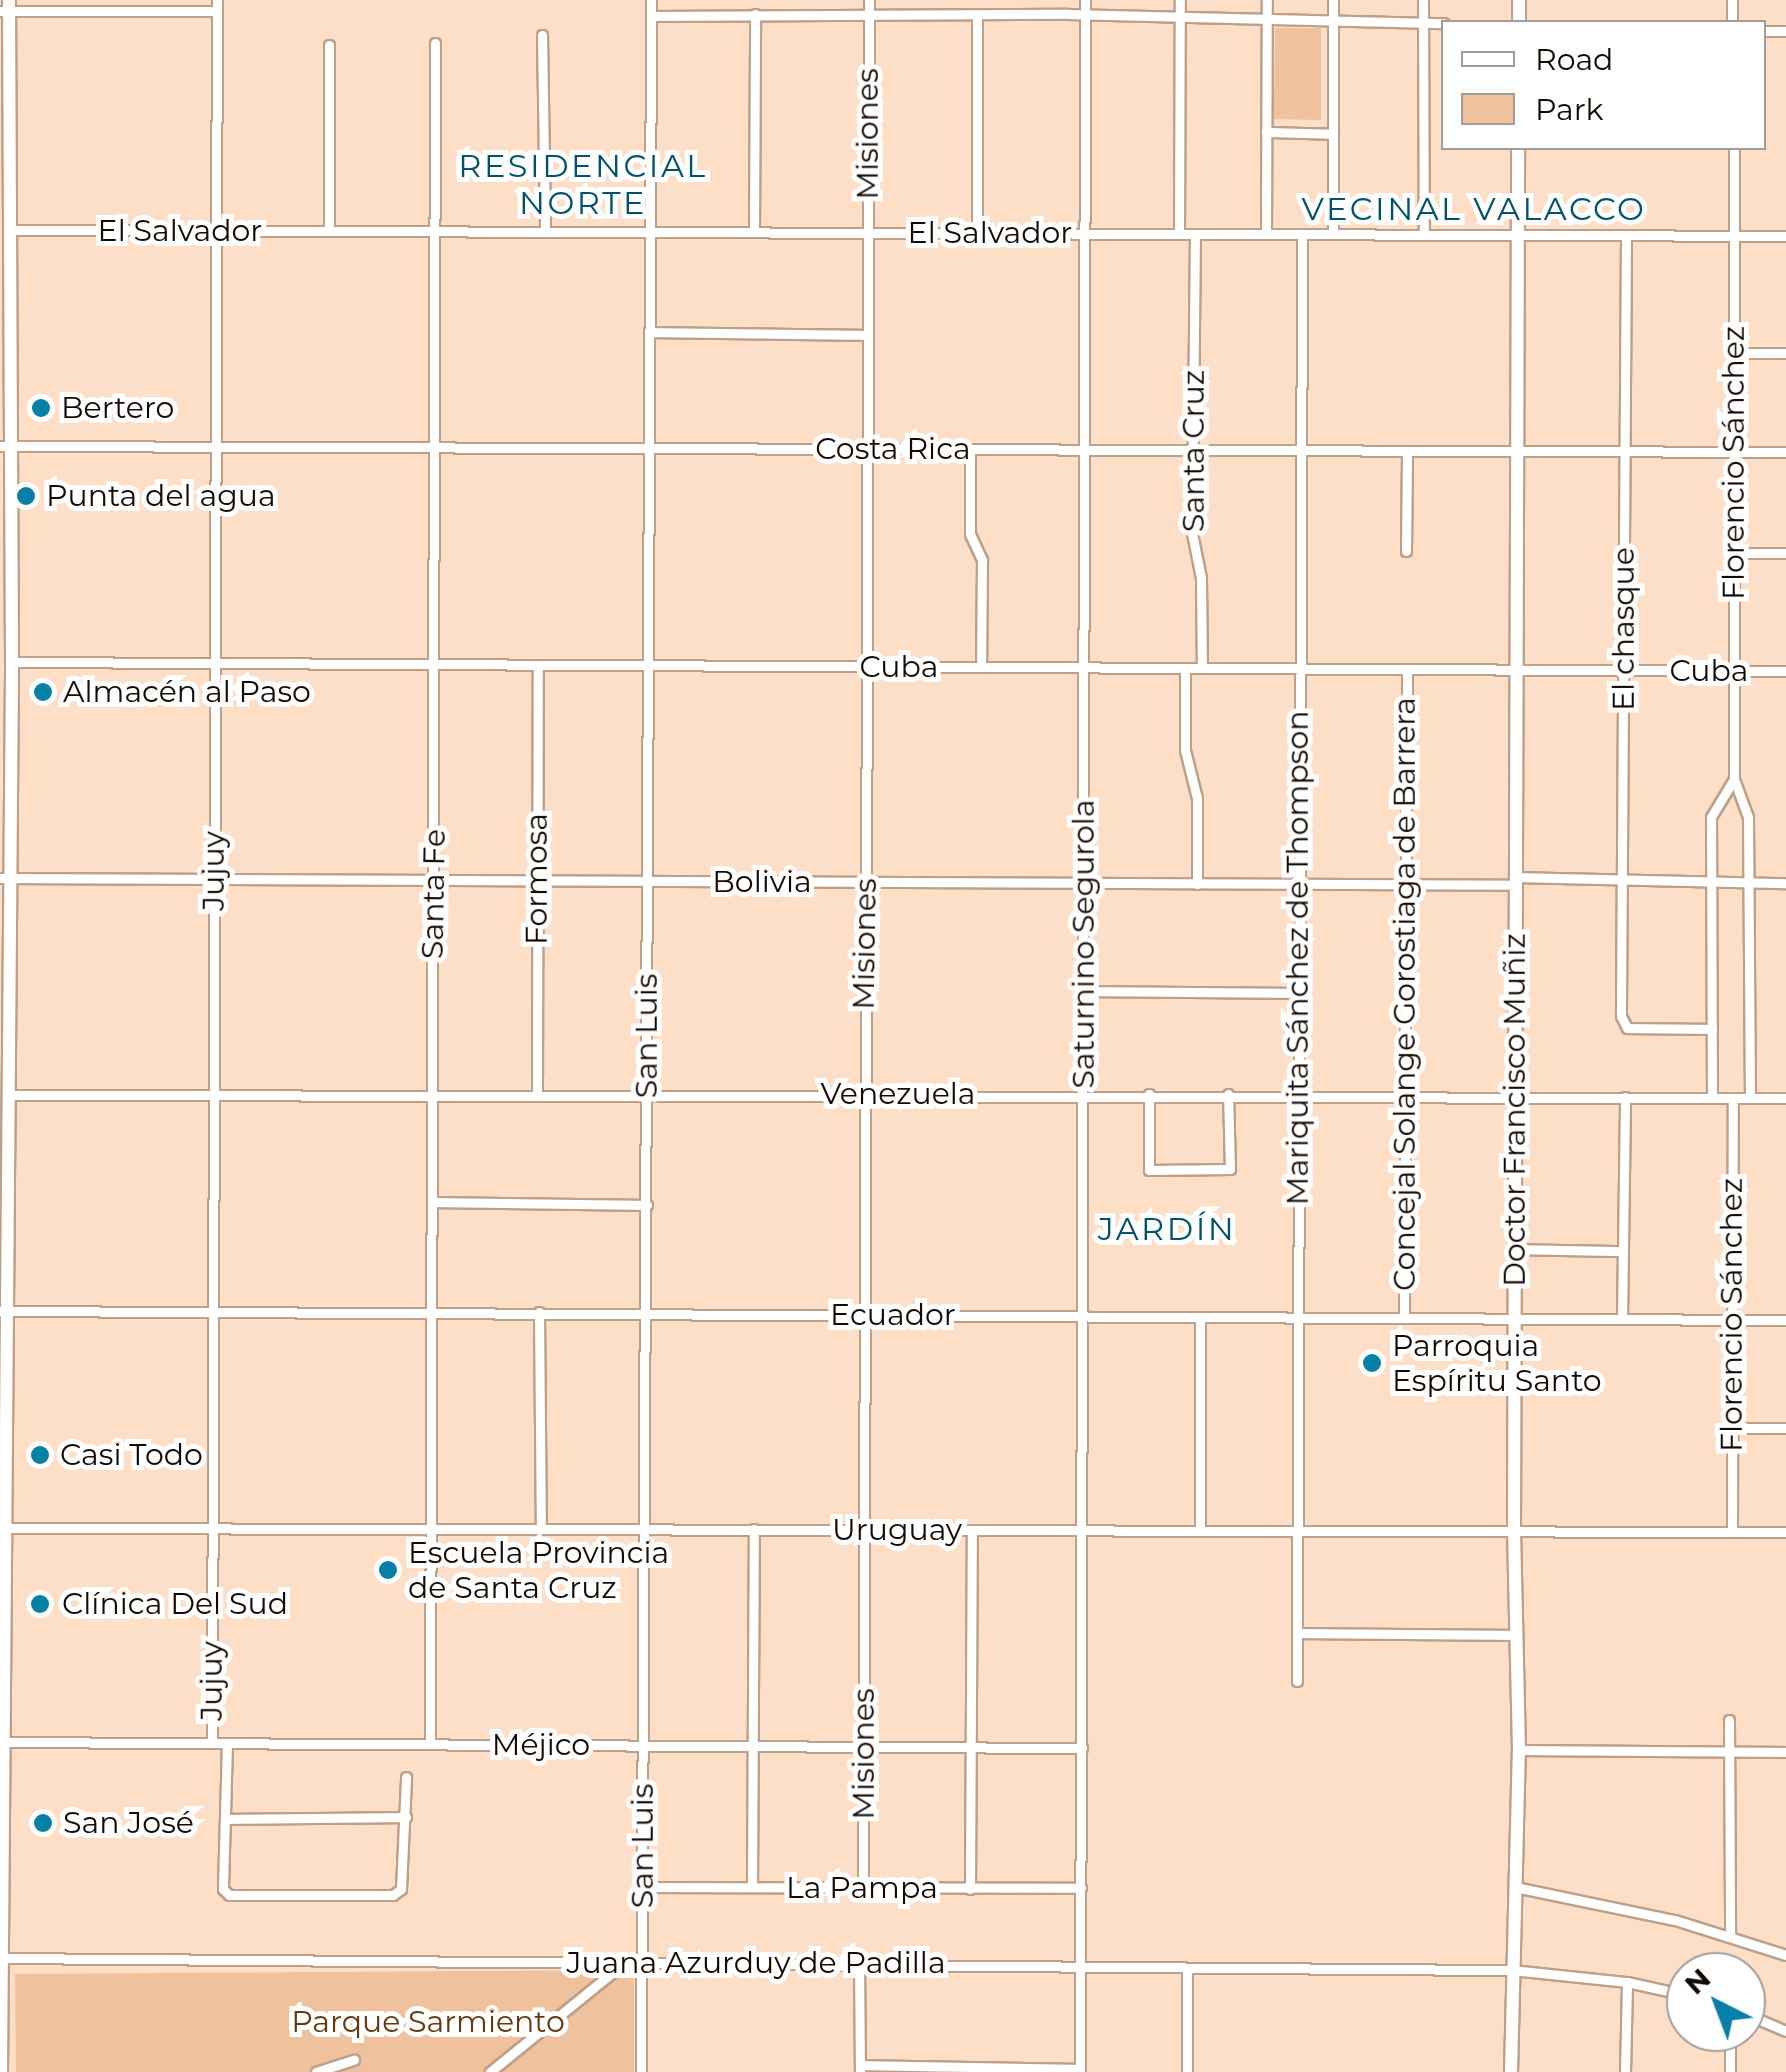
<!DOCTYPE html>
<html>
<head>
<meta charset="utf-8">
<style>
  body { margin:0 }
  #map { position:relative; width:1786px; height:2072px; overflow:hidden; background:#fddec6; font-family:Montserrat,sans-serif }
  div>[style] { position:absolute }
  .green>* { inset:0; background:#efc19d }
  .roads { filter:drop-shadow(2px 0 #bda08a) drop-shadow(-2px 0 #bda08a) drop-shadow(0 2px #bda08a) drop-shadow(0 -2px #bda08a) }
  .street>* { height:9px; margin:-4.5px; padding:0 4.5px; transform-origin:4.5px; border-radius:4.5px; background:#fff }
  .secondary>* { height:12px; margin:-6px; padding:0 6px; transform-origin:6px; border-radius:6px; background:#fff }
  .dots>* { width:28px; height:28px; translate:-50% -50%; box-sizing:border-box; border:5px solid #fff; border-radius:50% }
  span { translate:-50% -50%; white-space:nowrap; text-align:center; line-height:1.15; -webkit-text-stroke:10px #fff; paint-order:stroke }
  .street-label { font-size:30px; color:#140a04 }
  .poi-label { font-size:30px; color:#140a04 }
  .left { translate:0 -50%; text-align:left }
  .park-label { font-size:30px; color:#65390f }
  .neighbourhood-label { font-size:32px; color:#00526c; letter-spacing:2.5px }
  .legend { position:absolute; left:1441px; top:20px; width:325px; height:130px; box-sizing:border-box; background:#fff; border:2px solid #a19d9b; margin:0; padding:12px 18px; list-style:none; font-size:30px; color:#140a04 }
  .legend li { display:flex; align-items:center; gap:20px; height:50px }
  .legend b { width:50px; border:2px solid #a19d9b }
  .north { position:absolute; left:1666px; top:1952px; width:100px; height:100px; box-sizing:border-box; background:#fff; border:2px solid #a19d9b; border-radius:50%; rotate:318deg; font-size:28px; font-weight:700; line-height:40px; text-align:center; color:#140a04 }
  .north::after { content:''; display:block; margin:auto; width:35px; height:45px; background:#0680a6; clip-path:polygon(50% 0,100% 100%,50% 72%,0 100%) }
</style>
</head>
<body>
<div id="map">
  <div class="green">
    <div style="clip-path:polygon(1275px 28px,1321px 28px,1321px 120px,1274px 119px)"></div>
    <div style="clip-path:polygon(634px 1970px,634px 2072px,16px 2072px,15px 1974px)"></div>
  </div>
  <div class="roads">
    <div class="street">
      <div style="left:1423px;top:0;width:234px;rotate:89.8deg"></div>
      <div style="left:1732px;top:0;width:22px;rotate:90deg"></div>
      <div style="left:0;top:11px;width:217px"></div>
      <div style="left:651px;top:16px;width:417px;rotate:-0.3deg"></div>
      <div style="left:1068px;top:14px;width:376px;rotate:1.4deg"></div>
      <div style="left:1764px;top:31px;width:22px"></div>
      <div style="left:542px;top:35px;width:197px;rotate:89.1deg"></div>
      <div style="left:1266px;top:132px;width:67px;rotate:1.7deg"></div>
      <div style="left:1734px;top:148px;width:631px;rotate:90deg"></div>
      <div style="left:1734px;top:779px;width:40px;rotate:69.8deg"></div>
      <div style="left:1748px;top:817px;width:281px;rotate:89.6deg"></div>
      <div style="left:13px;top:230px;width:1773px;rotate:0.19deg"></div>
      <div style="left:329px;top:231px;width:186px;rotate:-90deg"></div>
      <div style="left:754px;top:232px;width:218px;rotate:-89.7deg"></div>
      <div style="left:977px;top:233px;width:218px;rotate:-90deg"></div>
      <div style="left:1179px;top:234px;width:234px;rotate:-89.8deg"></div>
      <div style="left:1195px;top:234px;width:299px;rotate:90.6deg"></div>
      <div style="left:1192px;top:533px;width:46px;rotate:78.7deg"></div>
      <div style="left:1201px;top:578px;width:90px;rotate:89.4deg"></div>
      <div style="left:1266px;top:234px;width:234px;rotate:-89.8deg"></div>
      <div style="left:1333px;top:234px;width:234px;rotate:-90deg"></div>
      <div style="left:1626px;top:235px;width:781px;rotate:90.37deg"></div>
      <div style="left:1621px;top:1016px;width:13px;rotate:63deg"></div>
      <div style="left:1627px;top:1028px;width:85px;rotate:0.7deg"></div>
      <div style="left:650px;top:332px;width:217px;rotate:0.8deg"></div>
      <div style="left:1735px;top:353px;width:51px"></div>
      <div style="left:0;top:446px;width:1786px;rotate:0.19deg"></div>
      <div style="left:970px;top:449px;width:85px;rotate:90deg"></div>
      <div style="left:970px;top:534px;width:29px;rotate:65deg"></div>
      <div style="left:982px;top:560px;width:107px;rotate:90.5deg"></div>
      <div style="left:1406px;top:551px;width:100px;rotate:-89.4deg"></div>
      <div style="left:1734px;top:553px;width:52px"></div>
      <div style="left:12px;top:662px;width:1774px;rotate:0.29deg"></div>
      <div style="left:1185px;top:668px;width:82px;rotate:90deg"></div>
      <div style="left:1185px;top:750px;width:49px;rotate:76deg"></div>
      <div style="left:1197px;top:798px;width:86px;rotate:90deg"></div>
      <div style="left:1515px;top:877px;width:271px;rotate:1.3deg"></div>
      <div style="left:0;top:878px;width:1515px;rotate:0.26deg"></div>
      <div style="left:1084px;top:991px;width:215px;rotate:0.5deg"></div>
      <div style="left:537px;top:1094px;width:429px;rotate:-89.9deg"></div>
      <div style="left:1149px;top:1094px;width:76px;rotate:90deg"></div>
      <div style="left:1149px;top:1170px;width:81px;rotate:-0.7deg"></div>
      <div style="left:1230px;top:1169px;width:75px;rotate:-91.5deg"></div>
      <div style="left:9px;top:1095px;width:1777px;rotate:0.1deg"></div>
      <div style="left:1712px;top:1098px;width:281px;rotate:-90.2deg"></div>
      <div style="left:1711px;top:817px;width:44px;rotate:-58.8deg"></div>
      <div style="left:433px;top:1202px;width:214px;rotate:0.8deg"></div>
      <div style="left:1514px;top:1249px;width:109px;rotate:1.1deg"></div>
      <div style="left:0;top:1311px;width:1786px;rotate:0.29deg"></div>
      <div style="left:539px;top:1312px;width:216px;rotate:89.5deg"></div>
      <div style="left:1404px;top:1318px;width:649px;rotate:-89.74deg"></div>
      <div style="left:1622px;top:1319px;width:222px;rotate:-89.2deg"></div>
      <div style="left:1732px;top:1428px;width:54px"></div>
      <div style="left:7px;top:1528px;width:1779px;rotate:0.13deg"></div>
      <div style="left:1200px;top:1531px;width:214px;rotate:-90deg"></div>
      <div style="left:1732px;top:1531px;width:433px;rotate:-89.9deg"></div>
      <div style="left:1297px;top:1633px;width:218px;rotate:0.5deg"></div>
      <div style="left:1297px;top:1681px;width:1447px;rotate:-89.8deg"></div>
      <div style="left:1729px;top:1720px;width:217px;rotate:89.7deg"></div>
      <div style="left:0;top:1742px;width:1082px;rotate:0.32deg"></div>
      <div style="left:212px;top:1743px;width:1743px;rotate:-89.84deg"></div>
      <div style="left:227px;top:1743px;width:146px;rotate:91.6deg"></div>
      <div style="left:223px;top:1889px;width:8px;rotate:45deg"></div>
      <div style="left:229px;top:1895px;width:164px"></div>
      <div style="left:393px;top:1895px;width:10px;rotate:-37deg"></div>
      <div style="left:401px;top:1889px;width:112px;rotate:-87.4deg"></div>
      <div style="left:430px;top:1744px;width:1701px;rotate:-89.83deg"></div>
      <div style="left:1519px;top:1750px;width:267px;rotate:0.4deg"></div>
      <div style="left:225px;top:1819px;width:181px;rotate:-0.6deg"></div>
      <div style="left:644px;top:1887px;width:437px;rotate:0.1deg"></div>
      <div style="left:752px;top:1887px;width:358px;rotate:-89.7deg"></div>
      <div style="left:1515px;top:1887px;width:163px;rotate:11.7deg"></div>
      <div style="left:1675px;top:1920px;width:116px;rotate:17.5deg"></div>
      <div style="left:863px;top:1888px;width:1888px;rotate:-89.82deg"></div>
      <div style="left:970px;top:1889px;width:359px;rotate:-89.7deg"></div>
      <div style="left:1px;top:1958px;width:1511px;rotate:0.46deg"></div>
      <div style="left:1512px;top:1970px;width:116px;rotate:6deg"></div>
      <div style="left:1627px;top:1982px;width:60px;rotate:12.4deg"></div>
      <div style="left:859px;top:1961px;width:111px;rotate:89.5deg"></div>
      <div style="left:1187px;top:1968px;width:104px;rotate:90deg"></div>
      <div style="left:1746px;top:2014px;width:43px;rotate:23deg"></div>
      <div style="left:1730px;top:2032px;width:40px;rotate:90deg"></div>
      <div style="left:860px;top:2065px;width:220px;rotate:1deg"></div>
      <div style="left:316px;top:2072px;width:40px;rotate:-18deg"></div>
      <div style="left:490px;top:2072px;width:173px;rotate:-39.1deg"></div>
      <div style="left:641px;top:2072px;width:2072px;rotate:-89.72deg"></div>
      <div style="left:1080px;top:2072px;width:2072px;rotate:-89.86deg"></div>
      <div style="left:1625px;top:2072px;width:90px;rotate:-88.7deg"></div>
    </div>
    <div class="secondary">
      <div style="left:1519px;top:22px;width:22px;rotate:-90deg"></div>
      <div style="left:1px;top:2072px;width:1410px;rotate:-89.55deg"></div>
      <div style="left:12px;top:662px;width:662px;rotate:-90.26deg"></div>
      <div style="left:1511px;top:2072px;width:322px;rotate:-88.6deg"></div>
      <div style="left:1519px;top:1750px;width:220px;rotate:-91.3deg"></div>
      <div style="left:1514px;top:1530px;width:1382px;rotate:-89.83deg"></div>
    </div>
  </div>
  <div class="dots">
    <div style="left:41px;top:408px;background:#0680a6"></div>
    <div style="left:26px;top:496px;background:#0680a6"></div>
    <div style="left:43px;top:692px;background:#0680a6"></div>
    <div style="left:1372px;top:1363px;background:#0680a6"></div>
    <div style="left:40px;top:1455px;background:#0680a6"></div>
    <div style="left:388px;top:1570px;background:#0680a6"></div>
    <div style="left:40px;top:1604px;background:#0680a6"></div>
    <div style="left:43px;top:1823px;background:#0680a6"></div>
  </div>
  <div class="street-label">
    <span style="left:868px;top:134px;rotate:-90deg">Misiones</span>
    <span style="left:180px;top:231px">El Salvador</span>
    <span style="left:990px;top:233px">El Salvador</span>
    <span style="left:893px;top:449px">Costa Rica</span>
    <span style="left:1194px;top:451px;rotate:-90deg">Santa Cruz</span>
    <span style="left:1734px;top:463px;rotate:-90deg">Florencio Sánchez</span>
    <span style="left:1624px;top:629px;rotate:-90deg">El chasque</span>
    <span style="left:899px;top:667px">Cuba</span>
    <span style="left:1709px;top:671px">Cuba</span>
    <span style="left:214px;top:871px;rotate:-90deg">Jujuy</span>
    <span style="left:537px;top:879px;rotate:-90deg">Formosa</span>
    <span style="left:762px;top:882px">Bolivia</span>
    <span style="left:434px;top:894px;rotate:-89deg">Santa Fe</span>
    <span style="left:865px;top:944px;rotate:-89deg">Misiones</span>
    <span style="left:1084px;top:944px;rotate:-90deg">Saturnino Segurola</span>
    <span style="left:1298px;top:958px;rotate:-90deg">Mariquita Sánchez de Thompson</span>
    <span style="left:1405px;top:994px;rotate:-90deg">Concejal Solange Gorostiaga de Barrera</span>
    <span style="left:647px;top:1036px;rotate:-90deg">San Luis</span>
    <span style="left:898px;top:1094px">Venezuela</span>
    <span style="left:1515px;top:1110px;rotate:-90deg">Doctor Francisco Muñiz</span>
    <span style="left:893px;top:1315px">Ecuador</span>
    <span style="left:1732px;top:1315px;rotate:-90deg">Florencio Sánchez</span>
    <span style="left:897px;top:1530px">Uruguay</span>
    <span style="left:212px;top:1681px;rotate:-90deg">Jujuy</span>
    <span style="left:541px;top:1745px">Méjico</span>
    <span style="left:864px;top:1754px;rotate:-90deg">Misiones</span>
    <span style="left:643px;top:1846px;rotate:-90deg">San Luis</span>
    <span style="left:862px;top:1888px">La Pampa</span>
    <span style="left:756px;top:1963px">Juana Azurduy de Padilla</span>
  </div>
  <div class="poi-label">
    <span class="left" style="left:61px;top:408px">Bertero</span>
    <span class="left" style="left:46px;top:496px">Punta del agua</span>
    <span class="left" style="left:63px;top:692px">Almacén al Paso</span>
    <span class="left" style="left:1392px;top:1363px">Parroquia<br>Espíritu Santo</span>
    <span class="left" style="left:60px;top:1455px">Casi Todo</span>
    <span class="left" style="left:408px;top:1570px">Escuela Provincia<br>de Santa Cruz</span>
    <span class="left" style="left:62px;top:1604px">Clínica Del Sud</span>
    <span class="left" style="left:63px;top:1823px">San José</span>
  </div>
  <div class="park-label">
    <span style="left:428px;top:2022px">Parque Sarmiento</span>
  </div>
  <div class="neighbourhood-label">
    <span style="left:583px;top:185px">RESIDENCIAL<br>NORTE</span>
    <span style="left:1474px;top:209px">VECINAL VALACCO</span>
    <span style="left:1167px;top:1229px">JARDÍN</span>
  </div>
  <ul class="legend">
  <li><b style="height:12px;background:#fff"></b>Road</li>
  <li><b style="height:28px;background:#efc19d"></b>Park</li>
  </ul>
  <div class="north">N</div>
</div>
</body>
</html>
